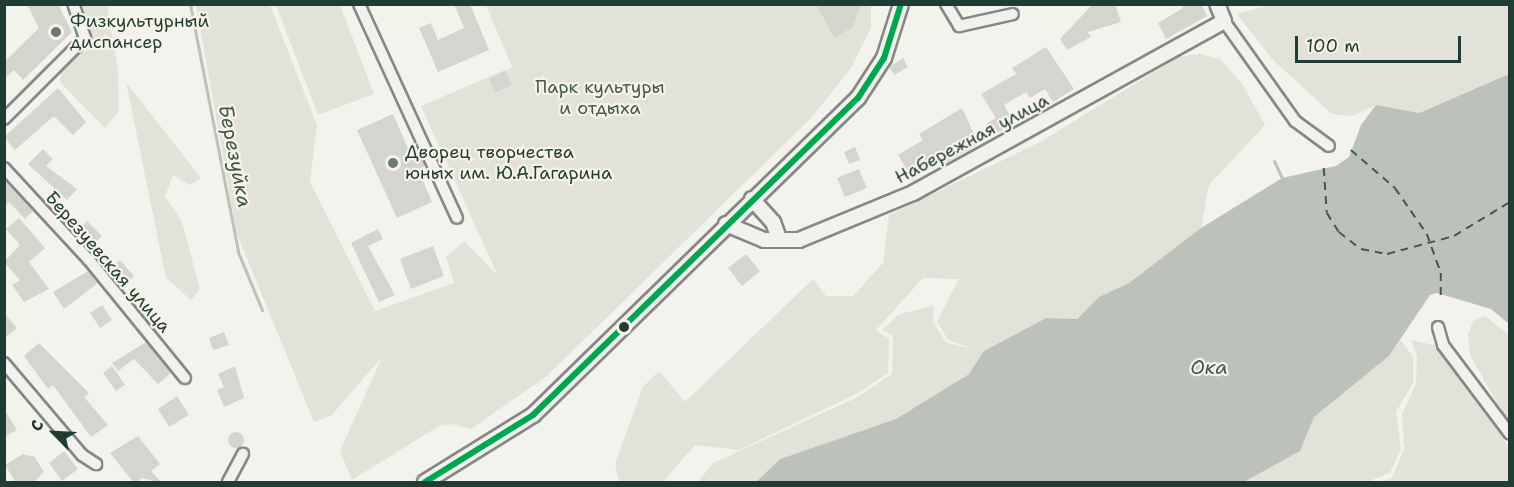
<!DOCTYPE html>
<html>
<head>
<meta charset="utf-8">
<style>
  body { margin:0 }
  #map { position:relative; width:1514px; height:487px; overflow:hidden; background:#f4f2ec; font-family:"Shantell Sans",sans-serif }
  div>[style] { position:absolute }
  .green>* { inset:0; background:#e2e2d9 }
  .water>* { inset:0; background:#bcc2b9 }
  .stream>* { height:3px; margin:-1.5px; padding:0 1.5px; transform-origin:1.5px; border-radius:1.5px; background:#bcc2b9 }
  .ferry>* { height:1.5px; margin-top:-0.75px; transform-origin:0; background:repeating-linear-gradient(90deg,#405950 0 8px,transparent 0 14px) }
  .building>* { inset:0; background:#d5d5d0 }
  .round { border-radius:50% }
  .roads { filter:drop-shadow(2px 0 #848985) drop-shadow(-2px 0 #848985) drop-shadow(0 2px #848985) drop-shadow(0 -2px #848985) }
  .street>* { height:10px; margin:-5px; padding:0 5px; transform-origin:5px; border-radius:5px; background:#f2f1ed }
  .secondary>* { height:14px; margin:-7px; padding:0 7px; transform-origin:7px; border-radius:7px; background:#f2f1ed }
  .bus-1>* { height:6px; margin:-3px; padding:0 3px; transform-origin:3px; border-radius:3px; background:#00a651 }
  .dots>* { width:16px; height:16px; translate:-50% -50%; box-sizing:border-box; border:3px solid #f7f3e8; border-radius:50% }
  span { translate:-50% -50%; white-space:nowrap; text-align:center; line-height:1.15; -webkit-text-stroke:4.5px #f7f3e8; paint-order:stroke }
  .poi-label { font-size:18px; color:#1f3d34 }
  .left { translate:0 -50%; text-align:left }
  .park-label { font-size:18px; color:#435b52 }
  .street-label { font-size:18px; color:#1f3d34 }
  .water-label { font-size:20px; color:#405950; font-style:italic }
  .frame { position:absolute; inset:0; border:6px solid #1f3d34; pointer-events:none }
  .north { position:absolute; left:24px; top:403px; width:60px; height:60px; -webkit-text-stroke:4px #f7f3e8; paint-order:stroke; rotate:294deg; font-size:16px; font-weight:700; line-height:24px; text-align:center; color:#1f3d34 }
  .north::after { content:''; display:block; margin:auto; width:21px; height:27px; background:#1f3d34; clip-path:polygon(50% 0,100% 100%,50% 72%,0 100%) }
  .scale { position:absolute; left:1295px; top:36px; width:166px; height:27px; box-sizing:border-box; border:3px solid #1f3d34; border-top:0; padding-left:8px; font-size:18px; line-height:21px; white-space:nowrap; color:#1f3d34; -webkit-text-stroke:4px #f7f3e8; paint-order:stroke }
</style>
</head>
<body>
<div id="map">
  <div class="green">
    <div style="clip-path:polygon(1275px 4px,1509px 5px,1509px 74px,1418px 113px,1376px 105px,1352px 116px,1332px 114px,1272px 59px,1237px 14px)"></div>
    <div style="clip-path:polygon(78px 5px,107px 5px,118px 70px,119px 111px,105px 128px,60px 82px,61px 71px,90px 37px)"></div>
    <div style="clip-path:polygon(196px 5px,270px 5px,317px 125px,310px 182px,375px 311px,454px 283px,446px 257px,464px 241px,498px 276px,421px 106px,512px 67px,486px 5px,871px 5px,871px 28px,851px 68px,811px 118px,547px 376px,471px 429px,452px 424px,439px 426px,352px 480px,340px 451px,382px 357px,332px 415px,314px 422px,237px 234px)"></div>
    <div style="clip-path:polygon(276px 5px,340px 5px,374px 94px,318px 115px)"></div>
    <div style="clip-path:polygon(1200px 54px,1220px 59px,1241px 82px,1265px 125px,1209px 185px,1201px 228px,1129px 283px,1099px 297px,1076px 319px,1046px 318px,985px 351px,969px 374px,896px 419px,780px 459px,756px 482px,698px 482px,713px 463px,858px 397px,892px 374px,893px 336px,882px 330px,899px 314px,934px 306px,933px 322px,946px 343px,971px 348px,948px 340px,937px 321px,959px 279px,923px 278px,876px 330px,889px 339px,888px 373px,858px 393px,739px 450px,695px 445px,663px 482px,619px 482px,615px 464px,643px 387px,659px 371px,685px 402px,813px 279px,826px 296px,853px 296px,883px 263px,889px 215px,1040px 142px,1179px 57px)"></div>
    <div style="clip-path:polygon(126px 82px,201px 178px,189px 185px,173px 175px,165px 196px,182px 222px,200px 289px,191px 300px,166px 278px)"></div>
    <div style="clip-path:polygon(1485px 316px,1509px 335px,1509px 424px,1470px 355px,1468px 335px,1473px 321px)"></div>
    <div style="clip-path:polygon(1401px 340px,1413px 357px,1413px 383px,1396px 412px,1401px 448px,1390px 473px,1367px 482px,1244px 482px,1300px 451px,1314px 417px,1389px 356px)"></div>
    <div style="clip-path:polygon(1411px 340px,1434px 345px,1501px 433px,1509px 449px,1509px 482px,1380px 482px,1392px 478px,1404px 449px,1402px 414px,1416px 384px,1417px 356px)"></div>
  </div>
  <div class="water">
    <div style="clip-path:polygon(1509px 74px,1509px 324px,1491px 309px,1437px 293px,1430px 295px,1389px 356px,1314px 417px,1300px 451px,1244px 482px,756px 482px,780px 459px,896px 419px,969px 374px,984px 351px,1046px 318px,1077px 319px,1099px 297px,1129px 283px,1201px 228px,1282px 178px,1336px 166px,1349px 157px,1361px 125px,1376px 105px,1419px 113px)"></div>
  </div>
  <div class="stream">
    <div style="left:190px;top:4px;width:253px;rotate:79deg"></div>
    <div style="left:238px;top:252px;width:63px;rotate:67.5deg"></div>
    <div style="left:1274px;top:161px;width:19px;rotate:65deg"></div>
  </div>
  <div class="ferry">
    <div style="left:1351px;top:150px;width:58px;rotate:40.8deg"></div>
    <div style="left:1395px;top:188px;width:56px;rotate:55.2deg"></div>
    <div style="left:1427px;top:234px;width:41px;rotate:70.3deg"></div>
    <div style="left:1441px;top:273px;width:27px;rotate:90deg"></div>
    <div style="left:1324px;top:168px;width:45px;rotate:86.2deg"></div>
    <div style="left:1327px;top:213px;width:22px;rotate:58deg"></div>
    <div style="left:1339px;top:232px;width:28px;rotate:38deg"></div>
    <div style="left:1361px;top:249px;width:26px;rotate:11deg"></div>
    <div style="left:1387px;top:254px;width:69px;rotate:-15deg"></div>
    <div style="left:1454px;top:236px;width:66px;rotate:-31.3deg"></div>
  </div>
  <div class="building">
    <div style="clip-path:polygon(27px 4px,58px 4px,72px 32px,23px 80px,14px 70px,4px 79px,4px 62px,39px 28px)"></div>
    <div style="clip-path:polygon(454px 4px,470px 4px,489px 50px,438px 72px,419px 28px,431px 23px,438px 40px,464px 28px)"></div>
    <div style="clip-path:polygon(816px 4px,860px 4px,853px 27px,834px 38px)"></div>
    <div style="clip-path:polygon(1093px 4px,1115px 4px,1121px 22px,1088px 32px,1091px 37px,1067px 50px,1060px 39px)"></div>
    <div style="clip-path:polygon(1181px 4px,1201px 4px,1207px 16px,1166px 39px,1158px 23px,1183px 8px)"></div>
    <div style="clip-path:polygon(1046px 47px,1074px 89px,1053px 102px,1045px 89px,1030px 98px,1026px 92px,1004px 105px,1014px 123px,994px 135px,987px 123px,996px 118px,981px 94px,1016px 74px,1012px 68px)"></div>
    <div style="clip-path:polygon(903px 58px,908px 67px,894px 75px,889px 67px)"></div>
    <div style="clip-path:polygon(505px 71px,512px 85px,495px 93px,489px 79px)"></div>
    <div style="clip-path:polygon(58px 88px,86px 122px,73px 135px,54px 116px,15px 150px,4px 137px)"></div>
    <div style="clip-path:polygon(962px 108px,979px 144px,942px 165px,939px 159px,913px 180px,898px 155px,923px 140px,919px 134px)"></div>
    <div style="clip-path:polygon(393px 114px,410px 153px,417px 149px,425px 166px,418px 169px,432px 202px,397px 218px,357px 130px)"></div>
    <div style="clip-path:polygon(855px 147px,860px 160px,849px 164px,844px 152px)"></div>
    <div style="clip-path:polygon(43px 149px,53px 159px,46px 166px,77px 189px,67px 200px,28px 164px)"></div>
    <div style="clip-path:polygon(859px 169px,867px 188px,845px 197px,837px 178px)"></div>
    <div style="clip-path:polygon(4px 180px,33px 211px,25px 219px,9px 202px,4px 207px)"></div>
    <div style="clip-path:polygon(19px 218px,45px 248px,29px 262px,49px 289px,24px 302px,12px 285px,20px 280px,4px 262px,20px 245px,6px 229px)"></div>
    <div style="clip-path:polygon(87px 221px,102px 236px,93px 245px,79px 230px)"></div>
    <div style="clip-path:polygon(378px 229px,383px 239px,368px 246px,395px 295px,379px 302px,351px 243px)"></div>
    <div style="clip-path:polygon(433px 246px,444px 276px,411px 289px,400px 259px)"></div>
    <div style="clip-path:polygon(746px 254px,760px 271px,742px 286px,728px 268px)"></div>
    <div style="clip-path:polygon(120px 260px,134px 276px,126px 284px,111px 269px)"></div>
    <div style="clip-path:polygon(88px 271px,98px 283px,64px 309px,53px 292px)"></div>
    <div style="clip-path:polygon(102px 305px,112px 320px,100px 328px,90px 313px)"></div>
    <div style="clip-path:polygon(4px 313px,17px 328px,4px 339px)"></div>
    <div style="clip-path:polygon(224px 332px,229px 345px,213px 350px,209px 338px)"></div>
    <div style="clip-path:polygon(146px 342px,171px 373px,158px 384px,134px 359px,118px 371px,112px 363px)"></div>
    <div style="clip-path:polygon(39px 343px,89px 393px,84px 397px,108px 425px,91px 437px,53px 385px,48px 389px,24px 356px)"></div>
    <div style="clip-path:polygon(112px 366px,125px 385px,116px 391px,103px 373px)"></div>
    <div style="clip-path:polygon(235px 366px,244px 398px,224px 407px,217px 390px,224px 387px,218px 374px)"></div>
    <div style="clip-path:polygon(177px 396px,189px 415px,169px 427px,158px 409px)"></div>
    <div style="clip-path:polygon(4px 409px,17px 430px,4px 437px)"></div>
    <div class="round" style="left:228px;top:432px;width:16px;height:16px"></div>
    <div style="clip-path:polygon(138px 436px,160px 464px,151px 471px,162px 483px,142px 478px,134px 483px,110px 453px)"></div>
    <div style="clip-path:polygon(64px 451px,78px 469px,62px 481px,49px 463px)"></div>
    <div style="clip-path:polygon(23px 454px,35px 457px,44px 472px,33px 483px,16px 483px,5px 465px)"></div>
  </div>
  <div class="roads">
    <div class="street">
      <div style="left:359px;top:4px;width:235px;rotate:65.4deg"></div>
      <div style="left:946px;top:4px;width:26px;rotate:59deg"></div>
      <div style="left:959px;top:26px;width:55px;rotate:-12.5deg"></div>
      <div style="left:1224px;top:21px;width:123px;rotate:54.6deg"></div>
      <div style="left:1295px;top:121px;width:42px;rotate:36.3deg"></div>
      <div style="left:4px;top:119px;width:115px;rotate:-45deg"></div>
      <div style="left:85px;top:38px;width:36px;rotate:-109deg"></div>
      <div style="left:4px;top:168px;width:125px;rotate:47.3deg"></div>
      <div style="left:89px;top:260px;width:152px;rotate:50.9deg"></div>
      <div style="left:1438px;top:327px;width:19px;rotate:74deg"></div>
      <div style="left:1443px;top:345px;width:111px;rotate:53deg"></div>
      <div style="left:4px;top:363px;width:121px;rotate:49.7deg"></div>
      <div style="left:82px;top:455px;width:17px;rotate:33deg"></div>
      <div style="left:228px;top:482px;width:32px;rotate:-62deg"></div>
    </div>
    <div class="secondary">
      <div style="left:752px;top:199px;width:31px;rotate:48deg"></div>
      <div style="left:773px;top:222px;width:15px;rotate:70deg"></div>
      <div style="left:726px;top:224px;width:41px;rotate:22.8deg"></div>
      <div style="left:764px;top:240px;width:35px"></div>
      <div style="left:799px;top:240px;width:123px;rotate:-22.4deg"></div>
      <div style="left:913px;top:193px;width:355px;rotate:-28.9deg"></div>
      <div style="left:1224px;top:21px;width:18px;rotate:-112deg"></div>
      <div style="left:425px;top:482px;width:127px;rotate:-31.8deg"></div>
      <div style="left:533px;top:415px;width:454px;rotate:-44.3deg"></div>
      <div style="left:858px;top:98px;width:48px;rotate:-57deg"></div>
      <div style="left:884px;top:58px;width:57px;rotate:-72.5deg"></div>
    </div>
  </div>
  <div class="bus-1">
    <div style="left:425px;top:482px;width:127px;rotate:-31.8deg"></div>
    <div style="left:533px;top:415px;width:454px;rotate:-44.3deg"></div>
    <div style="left:858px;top:98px;width:48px;rotate:-57deg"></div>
    <div style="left:884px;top:58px;width:57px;rotate:-72.5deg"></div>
  </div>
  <div class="dots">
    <div style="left:56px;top:32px;background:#6a7c74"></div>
    <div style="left:393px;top:163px;background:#6a7c74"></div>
    <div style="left:624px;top:327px;background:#1f3d34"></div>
  </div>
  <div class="poi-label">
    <span class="left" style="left:70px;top:32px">Физкультурный<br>диспансер</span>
    <span class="left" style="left:405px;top:163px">Дворец творчества<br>юных им. Ю.А.Гагарина</span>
  </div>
  <div class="park-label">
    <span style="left:600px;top:98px">Парк культуры<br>и отдыха</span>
  </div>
  <div class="street-label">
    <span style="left:972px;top:139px;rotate:-28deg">Набережная улица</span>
    <span style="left:108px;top:262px;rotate:49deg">Березуевская улица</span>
  </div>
  <div class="water-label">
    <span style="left:235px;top:156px;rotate:79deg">Березуйка</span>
    <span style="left:1209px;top:367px">Ока</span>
  </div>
  <div class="frame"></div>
  <div class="north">С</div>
  <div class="scale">100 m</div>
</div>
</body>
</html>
